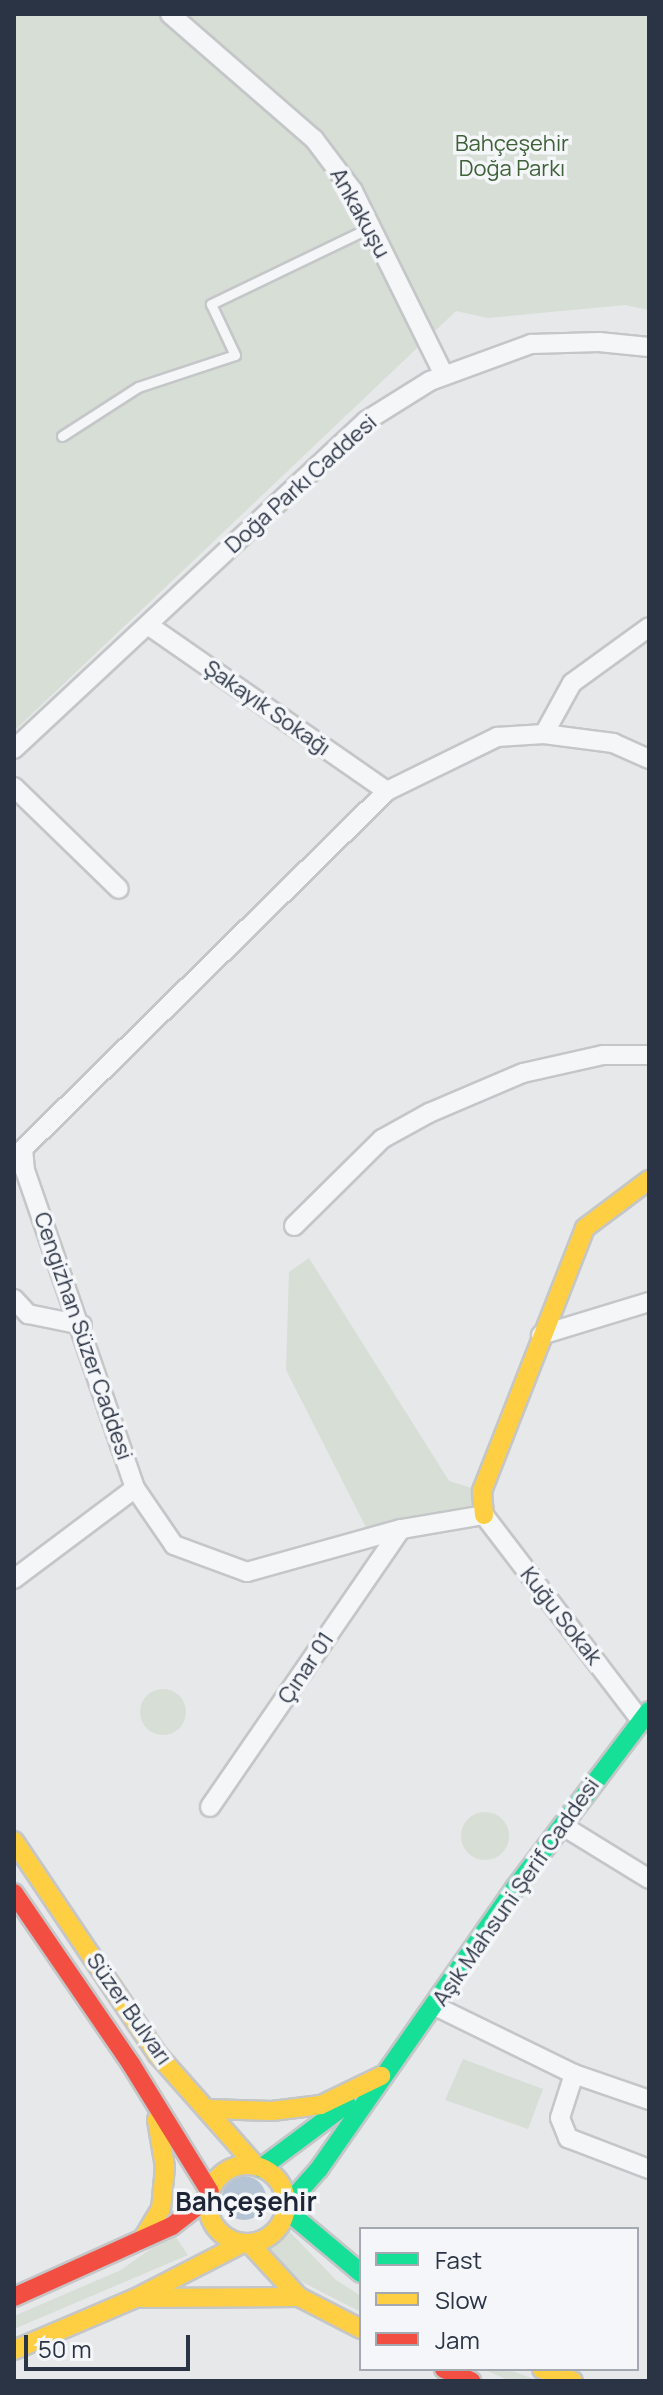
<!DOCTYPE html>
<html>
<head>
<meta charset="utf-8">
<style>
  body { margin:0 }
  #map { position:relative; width:663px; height:2395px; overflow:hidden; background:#e6e8ea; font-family:Manrope,sans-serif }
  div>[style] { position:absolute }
  .green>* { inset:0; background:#d6ded6 }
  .round { border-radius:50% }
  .water>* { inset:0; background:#b4c4d5 }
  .roads { filter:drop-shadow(2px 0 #c4c6c8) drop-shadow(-2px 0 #c4c6c8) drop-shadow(0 2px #c4c6c8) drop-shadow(0 -2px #c4c6c8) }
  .lane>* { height:9px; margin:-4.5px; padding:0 4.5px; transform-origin:4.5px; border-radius:4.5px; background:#f5f6f7 }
  .street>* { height:18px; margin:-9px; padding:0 9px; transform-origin:9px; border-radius:9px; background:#f5f6f7 }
  .fast>* { height:18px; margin:-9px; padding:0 9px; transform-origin:9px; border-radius:9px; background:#16e098 }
  .slow>* { height:18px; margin:-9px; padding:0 9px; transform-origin:9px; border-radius:9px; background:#ffcf43 }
  .slow>.ring { margin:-9px; padding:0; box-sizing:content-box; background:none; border:18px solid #ffcf43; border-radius:50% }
  .jam>* { height:18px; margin:-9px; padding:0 9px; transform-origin:9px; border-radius:9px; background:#f24e42 }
  span { translate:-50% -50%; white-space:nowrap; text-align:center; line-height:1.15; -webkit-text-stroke:7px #f4f6f9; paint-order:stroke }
  .park-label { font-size:22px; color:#3f6138 }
  .street-label { font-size:22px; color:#2b3445 }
  .quarter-label { font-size:26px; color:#1d2536; font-weight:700 }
  .frame { position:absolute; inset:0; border:16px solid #2b3445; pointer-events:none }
  .legend { position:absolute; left:359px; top:2227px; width:280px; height:144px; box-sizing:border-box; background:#f4f6f9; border:2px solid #a4a8b1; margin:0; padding:10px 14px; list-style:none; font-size:24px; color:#2b3445 }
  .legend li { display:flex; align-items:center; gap:16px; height:40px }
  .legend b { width:40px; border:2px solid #a4a8b1 }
  .scale { position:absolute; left:24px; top:2335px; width:166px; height:36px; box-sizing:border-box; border:4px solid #2b3445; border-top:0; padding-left:10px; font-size:24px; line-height:28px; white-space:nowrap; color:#2b3445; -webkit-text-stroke:6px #f4f6f9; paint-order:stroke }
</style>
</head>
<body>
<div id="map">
  <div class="green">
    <div style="clip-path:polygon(14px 14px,649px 14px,649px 310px,625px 305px,488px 318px,456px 311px,14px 731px)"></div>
    <div style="clip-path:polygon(309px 1258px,449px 1481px,482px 1491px,484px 1515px,372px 1539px,286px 1370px,289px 1272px)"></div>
    <div class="round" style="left:140px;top:1689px;width:46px;height:46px"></div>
    <div class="round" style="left:461px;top:1812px;width:48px;height:48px"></div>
    <div style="clip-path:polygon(463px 2059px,543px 2089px,528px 2129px,445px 2100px)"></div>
    <div style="clip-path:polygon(287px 2229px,336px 2280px,361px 2296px,361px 2312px,302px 2282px,260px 2249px)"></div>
    <div style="clip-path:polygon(173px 2233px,188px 2255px,14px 2329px,14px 2316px,121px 2270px)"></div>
    <div style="clip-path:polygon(483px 2369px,507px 2369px,539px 2381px,510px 2381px)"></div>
  </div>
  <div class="water">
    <div class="round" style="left:222px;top:2176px;width:44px;height:44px"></div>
  </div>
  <div class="roads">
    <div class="lane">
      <div style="left:62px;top:436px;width:90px;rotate:-32.8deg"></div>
      <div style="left:138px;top:387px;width:102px;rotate:-18.3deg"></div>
      <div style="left:235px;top:355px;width:56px;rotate:-115.2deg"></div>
      <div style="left:211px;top:304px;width:178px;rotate:-25.7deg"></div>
    </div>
    <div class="street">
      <div style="left:170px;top:14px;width:191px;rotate:41deg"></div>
      <div style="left:314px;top:139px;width:65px;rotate:53.1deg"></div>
      <div style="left:353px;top:191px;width:205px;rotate:63.7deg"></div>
      <div style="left:148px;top:625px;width:291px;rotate:34.8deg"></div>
      <div style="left:544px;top:734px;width:58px;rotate:-61.2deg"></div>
      <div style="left:572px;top:683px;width:95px;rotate:-36deg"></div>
      <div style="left:14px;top:749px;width:481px;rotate:-43deg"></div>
      <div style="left:366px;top:421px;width:75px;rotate:-32deg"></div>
      <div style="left:430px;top:381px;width:108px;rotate:-20.1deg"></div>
      <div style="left:531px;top:344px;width:68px;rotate:-1.7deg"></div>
      <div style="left:599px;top:342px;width:50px;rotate:5.7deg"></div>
      <div style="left:14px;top:787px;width:146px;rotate:44.2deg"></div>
      <div style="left:294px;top:1226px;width:124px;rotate:-44.7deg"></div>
      <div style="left:382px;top:1139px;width:54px;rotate:-29deg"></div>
      <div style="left:429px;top:1113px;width:102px;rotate:-23.1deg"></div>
      <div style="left:523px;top:1073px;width:82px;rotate:-12.7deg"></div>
      <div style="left:603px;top:1055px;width:46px"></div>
      <div style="left:14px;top:1299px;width:21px;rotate:47deg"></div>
      <div style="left:28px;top:1314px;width:55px;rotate:11.5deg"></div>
      <div style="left:541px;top:1335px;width:113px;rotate:-17deg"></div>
      <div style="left:14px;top:1579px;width:151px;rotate:-36.9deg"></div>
      <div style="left:639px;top:1718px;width:255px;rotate:-127.4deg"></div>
      <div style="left:484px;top:1515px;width:84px;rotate:170.4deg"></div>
      <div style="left:401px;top:1529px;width:160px;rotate:164.4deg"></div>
      <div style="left:247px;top:1572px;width:78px;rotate:-159.7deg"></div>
      <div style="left:174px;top:1545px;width:69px;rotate:-124.4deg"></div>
      <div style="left:135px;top:1488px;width:336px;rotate:-109.1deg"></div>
      <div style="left:25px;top:1171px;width:22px;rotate:-95deg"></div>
      <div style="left:23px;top:1149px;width:511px;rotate:-44.52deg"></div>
      <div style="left:387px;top:791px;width:123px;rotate:-26.1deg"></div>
      <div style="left:497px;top:737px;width:47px;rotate:-3.7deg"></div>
      <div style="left:544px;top:734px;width:70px;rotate:7.4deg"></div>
      <div style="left:613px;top:743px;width:39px;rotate:24deg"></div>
      <div style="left:210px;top:1807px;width:337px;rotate:-55.5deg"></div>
      <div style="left:563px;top:1826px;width:101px;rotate:31.6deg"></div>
      <div style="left:435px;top:2006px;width:155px;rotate:26.1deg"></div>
      <div style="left:574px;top:2074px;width:79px;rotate:19.1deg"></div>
      <div style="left:574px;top:2074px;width:46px;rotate:107.7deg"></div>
      <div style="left:560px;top:2118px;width:22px;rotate:68deg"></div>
      <div style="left:568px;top:2138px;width:87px;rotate:20.9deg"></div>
    </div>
    <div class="fast">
      <div style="left:261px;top:2168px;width:107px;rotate:-36.7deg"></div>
      <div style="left:287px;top:2205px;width:48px;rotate:-48.4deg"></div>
      <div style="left:319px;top:2169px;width:343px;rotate:-55.1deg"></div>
      <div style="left:515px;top:1888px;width:222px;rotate:-52.9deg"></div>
      <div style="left:286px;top:2210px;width:98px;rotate:40deg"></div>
    </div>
    <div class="slow">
      <div style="left:484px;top:1515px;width:24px;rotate:-95deg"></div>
      <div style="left:482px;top:1491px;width:282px;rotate:-68.6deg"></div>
      <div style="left:585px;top:1228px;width:80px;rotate:-36.9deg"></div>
      <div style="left:14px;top:1841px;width:257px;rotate:56.1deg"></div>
      <div style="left:157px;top:2054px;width:149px;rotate:48.5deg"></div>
      <div style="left:207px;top:2109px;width:65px;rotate:1.8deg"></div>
      <div style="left:272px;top:2111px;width:49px;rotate:-7deg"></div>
      <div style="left:321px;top:2105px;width:67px;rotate:-25.8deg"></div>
      <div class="ring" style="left:208px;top:2165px;width:60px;height:60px"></div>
      <div style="left:144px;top:2237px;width:33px;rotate:-59deg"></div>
      <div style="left:161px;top:2209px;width:42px;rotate:-84.6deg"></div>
      <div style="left:165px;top:2167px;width:48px;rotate:-99.7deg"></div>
      <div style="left:249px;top:2243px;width:74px;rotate:47.2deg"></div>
      <div style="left:299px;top:2297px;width:70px;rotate:27.3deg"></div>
      <div style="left:143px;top:2298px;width:156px;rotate:-0.4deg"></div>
      <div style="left:14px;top:2350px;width:133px;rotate:-23.1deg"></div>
      <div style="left:136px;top:2298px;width:120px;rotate:-27.2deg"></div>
      <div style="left:542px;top:2369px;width:33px;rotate:21deg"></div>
    </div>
    <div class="jam">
      <div style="left:14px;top:1893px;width:207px;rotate:55.6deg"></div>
      <div style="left:131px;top:2064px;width:150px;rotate:58.3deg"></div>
      <div style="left:14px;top:2297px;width:173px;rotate:-24.2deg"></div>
      <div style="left:172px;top:2226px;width:46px;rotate:-37.9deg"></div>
      <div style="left:444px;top:2369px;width:30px;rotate:24deg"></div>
    </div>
  </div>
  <div class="park-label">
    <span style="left:512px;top:156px">Bahçeşehir<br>Doğa Parkı</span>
  </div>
  <div class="street-label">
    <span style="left:360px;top:213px;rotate:61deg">Ankakuşu</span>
    <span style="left:301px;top:484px;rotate:-42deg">Doğa Parkı Caddesi</span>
    <span style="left:267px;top:708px;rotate:35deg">Şakayık Sokağı</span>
    <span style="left:83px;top:1336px;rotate:71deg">Cengizhan Süzer Caddesi</span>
    <span style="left:561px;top:1616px;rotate:52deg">Kuğu Sokak</span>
    <span style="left:306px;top:1668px;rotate:-56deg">Çınar 01</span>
    <span style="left:516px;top:1892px;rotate:-55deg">Aşık Mahsuni Şerif Caddesi</span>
    <span style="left:129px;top:2009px;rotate:55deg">Süzer Bulvarı</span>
  </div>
  <div class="quarter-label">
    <span style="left:246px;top:2202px">Bahçeşehir</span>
  </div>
  <div class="frame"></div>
  <ul class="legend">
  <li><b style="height:10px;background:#16e098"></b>Fast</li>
  <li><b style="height:10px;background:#ffcf43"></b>Slow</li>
  <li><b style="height:10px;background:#f24e42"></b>Jam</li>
  </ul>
  <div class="scale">50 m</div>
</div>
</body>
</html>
